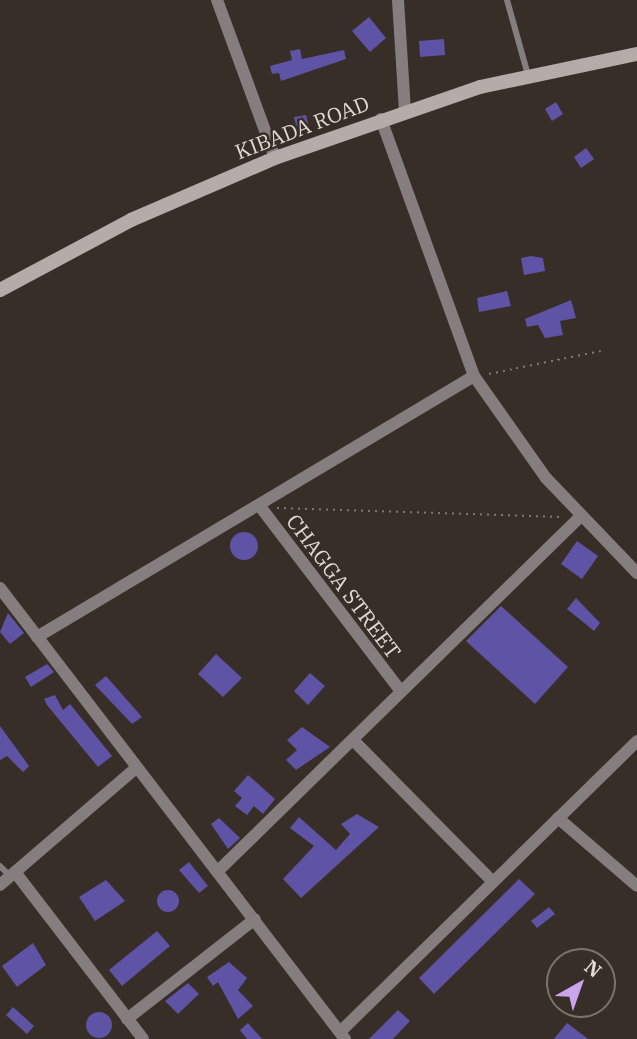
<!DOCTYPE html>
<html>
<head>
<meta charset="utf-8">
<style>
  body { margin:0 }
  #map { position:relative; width:637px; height:1039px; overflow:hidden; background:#372e27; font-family:"IBM Plex Serif",serif }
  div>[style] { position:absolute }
  .building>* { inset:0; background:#5f53a6 }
  .round { border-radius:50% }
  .path>* { height:2px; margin-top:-1px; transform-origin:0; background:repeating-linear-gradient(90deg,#807872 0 2px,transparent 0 7px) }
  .service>* { height:6px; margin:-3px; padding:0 3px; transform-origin:3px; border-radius:3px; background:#857e7e }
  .minor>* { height:12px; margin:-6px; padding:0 6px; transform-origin:6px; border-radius:6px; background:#857e7e }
  .secondary>* { height:14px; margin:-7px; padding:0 7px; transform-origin:7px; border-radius:7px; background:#b5aba9 }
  span { translate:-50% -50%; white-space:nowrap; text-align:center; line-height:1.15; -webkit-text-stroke:5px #372e27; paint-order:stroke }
  .street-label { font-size:21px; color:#e1dbd7 }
  .north { position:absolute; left:546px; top:948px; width:70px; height:70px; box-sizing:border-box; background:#372e27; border:2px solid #7b736d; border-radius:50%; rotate:40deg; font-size:19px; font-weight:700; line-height:28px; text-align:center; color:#e1dbd7 }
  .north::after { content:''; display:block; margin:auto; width:24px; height:32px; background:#c9a5ee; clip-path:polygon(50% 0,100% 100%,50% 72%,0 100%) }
</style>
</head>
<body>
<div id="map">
  <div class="building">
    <div style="clip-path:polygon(369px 17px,386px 38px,370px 52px,352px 31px)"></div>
    <div style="clip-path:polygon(444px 39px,445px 55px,420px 57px,419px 41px)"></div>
    <div style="clip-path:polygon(300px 49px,302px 59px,344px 50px,346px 59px,281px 81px,279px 73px,272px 74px,270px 66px,292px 60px,290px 51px)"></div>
    <div style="clip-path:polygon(556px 102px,563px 114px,552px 121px,545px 109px)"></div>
    <div style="clip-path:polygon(306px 115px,309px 127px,297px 130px,294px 117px)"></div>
    <div style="clip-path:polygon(586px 148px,594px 159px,581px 168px,574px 157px)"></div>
    <div style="clip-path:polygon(531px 256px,543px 258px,545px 271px,524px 275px,521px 258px)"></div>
    <div style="clip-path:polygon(507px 291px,511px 306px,479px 312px,477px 298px)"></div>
    <div style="clip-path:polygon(571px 300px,576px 318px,560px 321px,563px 335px,545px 338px,538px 325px,527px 327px,525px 319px)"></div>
    <div class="round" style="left:230px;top:532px;width:28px;height:28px"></div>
    <div style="clip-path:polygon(577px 541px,598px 556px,582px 579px,561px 564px)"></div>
    <div style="clip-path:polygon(576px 598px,600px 623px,594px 631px,567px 609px)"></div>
    <div style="clip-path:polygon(501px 606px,568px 667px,535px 704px,466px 641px)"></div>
    <div style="clip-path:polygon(8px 613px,24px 633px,10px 644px,0 632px)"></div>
    <div style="clip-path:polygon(216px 654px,242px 678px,223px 697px,198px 674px)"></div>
    <div style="clip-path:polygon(47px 664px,54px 672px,31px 687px,25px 677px)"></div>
    <div style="clip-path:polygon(310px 673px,325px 686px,308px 705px,294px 691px)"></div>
    <div style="clip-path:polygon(106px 676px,142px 717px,132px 724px,95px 685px)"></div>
    <div style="clip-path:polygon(55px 695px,63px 710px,70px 704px,112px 756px,98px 767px,47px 705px,44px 699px)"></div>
    <div style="clip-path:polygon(0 726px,29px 766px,23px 772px,7px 756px,0 760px)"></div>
    <div style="clip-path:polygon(302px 727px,330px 747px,296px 770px,286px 760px,297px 750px,287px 740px)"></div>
    <div style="clip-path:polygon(248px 775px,275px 799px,263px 814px,254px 806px,247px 815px,235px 806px,242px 798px,234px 791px)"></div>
    <div style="clip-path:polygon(357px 814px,379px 827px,301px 898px,283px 879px,314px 846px,290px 828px,299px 817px,336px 850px,350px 834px,341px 824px)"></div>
    <div style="clip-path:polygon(219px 818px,240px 838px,228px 849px,211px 824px)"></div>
    <div style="clip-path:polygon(189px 862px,208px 886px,199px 893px,179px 870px)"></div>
    <div style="clip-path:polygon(519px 879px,535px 894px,434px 994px,419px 978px)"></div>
    <div style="clip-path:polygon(106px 880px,125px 901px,95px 921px,79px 897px)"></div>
    <div class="round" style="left:157px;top:890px;width:22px;height:22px"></div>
    <div style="clip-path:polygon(549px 907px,555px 914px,537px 928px,531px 921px)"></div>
    <div style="clip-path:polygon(157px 931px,170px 946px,122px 986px,109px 970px)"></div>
    <div style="clip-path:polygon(33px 943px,46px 965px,17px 987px,2px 966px)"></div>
    <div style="clip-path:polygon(229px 962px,247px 978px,238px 990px,253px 1006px,238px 1019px,218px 982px,213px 986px,207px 977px)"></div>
    <div style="clip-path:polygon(188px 983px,199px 994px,178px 1014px,165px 1001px)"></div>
    <div style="clip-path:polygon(13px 1007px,34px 1026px,27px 1034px,6px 1015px)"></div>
    <div style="clip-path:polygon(398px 1010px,410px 1021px,393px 1039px,369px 1039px)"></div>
    <div class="round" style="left:86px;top:1012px;width:26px;height:26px"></div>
    <div style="clip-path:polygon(248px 1023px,262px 1039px,247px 1039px,240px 1030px)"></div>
    <div style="clip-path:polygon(567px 1023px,588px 1039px,554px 1039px)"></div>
  </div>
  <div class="path">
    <div style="left:489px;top:374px;width:114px;rotate:-11.6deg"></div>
    <div style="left:277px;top:508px;width:285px;rotate:1.8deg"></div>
  </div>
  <div class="service">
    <div style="left:507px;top:0;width:78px;rotate:74.4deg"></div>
    <div style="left:0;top:866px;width:14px;rotate:45deg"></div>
  </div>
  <div class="minor">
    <div style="left:217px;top:0;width:168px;rotate:69.8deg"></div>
    <div style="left:398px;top:0;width:111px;rotate:86.4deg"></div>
    <div style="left:381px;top:119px;width:273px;rotate:70.1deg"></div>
    <div style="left:474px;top:376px;width:125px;rotate:54.8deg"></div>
    <div style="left:546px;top:478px;width:132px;rotate:46.2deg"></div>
    <div style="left:259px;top:505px;width:233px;rotate:52.7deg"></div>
    <div style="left:0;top:588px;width:568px;rotate:52.59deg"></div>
    <div style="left:37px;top:637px;width:509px;rotate:-30.85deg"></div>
    <div style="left:355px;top:742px;width:194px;rotate:45.4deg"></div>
    <div style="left:558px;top:818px;width:104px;rotate:40.7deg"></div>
    <div style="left:218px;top:871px;width:508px;rotate:-44.36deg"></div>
    <div style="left:15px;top:872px;width:210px;rotate:52.5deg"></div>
    <div style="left:0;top:885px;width:179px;rotate:-40.7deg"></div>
    <div style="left:127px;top:1019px;width:162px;rotate:-38deg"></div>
    <div style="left:340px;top:1032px;width:416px;rotate:-44.4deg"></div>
  </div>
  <div class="secondary">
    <div style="left:0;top:290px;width:149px;rotate:-28.1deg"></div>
    <div style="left:131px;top:220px;width:157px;rotate:-23.3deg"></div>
    <div style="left:275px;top:158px;width:217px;rotate:-19.1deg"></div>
    <div style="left:480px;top:87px;width:160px;rotate:-11.9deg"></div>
  </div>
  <div class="street-label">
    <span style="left:302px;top:127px;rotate:-21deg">KIBADA ROAD</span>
    <span style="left:344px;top:586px;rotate:53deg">CHAGGA STREET</span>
  </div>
  <div class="north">N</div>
</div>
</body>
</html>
